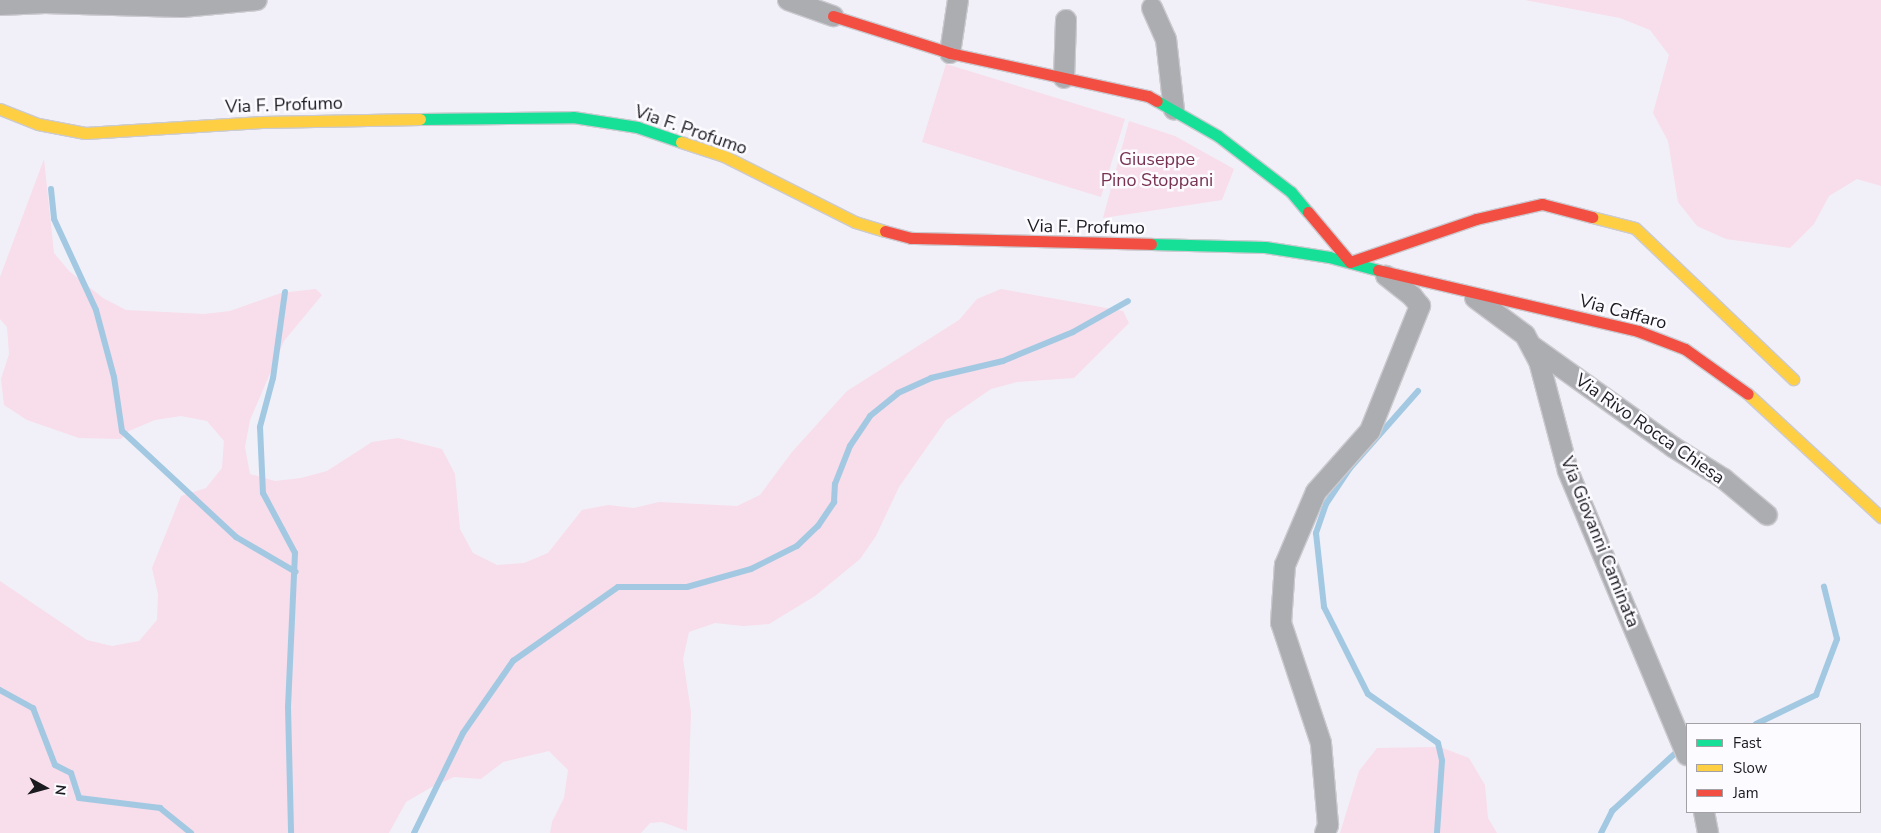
<!DOCTYPE html>
<html>
<head>
<meta charset="utf-8">
<style>
  body { margin:0 }
  #map { position:relative; width:1881px; height:833px; overflow:hidden; background:#f1f0f8; font-family:"Nunito Sans",sans-serif }
  div>[style] { position:absolute }
  .green>* { inset:0; background:#f8ddeb }
  .stream>* { height:6px; margin:-3px; padding:0 3px; transform-origin:3px; border-radius:3px; background:#a3c9e2 }
  .roads { filter:drop-shadow(1px 0 #cbcad0) drop-shadow(-1px 0 #cbcad0) drop-shadow(0 1px #cbcad0) drop-shadow(0 -1px #cbcad0) }
  .street>* { height:20px; margin:-10px; padding:0 10px; transform-origin:10px; border-radius:10px; background:#acadb1 }
  .fast>* { height:11px; margin:-5.5px; padding:0 5.5px; transform-origin:5.5px; border-radius:5.5px; background:#16e098 }
  .slow>* { height:11px; margin:-5.5px; padding:0 5.5px; transform-origin:5.5px; border-radius:5.5px; background:#ffcf43 }
  .jam>* { height:11px; margin:-5.5px; padding:0 5.5px; transform-origin:5.5px; border-radius:5.5px; background:#f24e42 }
  span { translate:-50% -50%; white-space:nowrap; text-align:center; line-height:1.15; -webkit-text-stroke:5px #fcfbff; paint-order:stroke }
  .street-label { font-size:18px; color:#1b1a1f }
  .park-label { font-size:18px; color:#783353 }
  .legend { position:absolute; left:1686px; top:723px; width:175px; height:90px; box-sizing:border-box; background:#fcfbff; border:1px solid #a2a1a5; margin:0; padding:6px 9px; list-style:none; font-size:15px; color:#1b1a1f }
  .legend li { display:flex; align-items:center; gap:10px; height:25px }
  .legend b { width:25px; border:1px solid #a2a1a5 }
  .north { position:absolute; left:20px; top:763px; width:50px; height:50px; -webkit-text-stroke:4px #fcfbff; paint-order:stroke; rotate:97deg; font-size:14px; font-weight:700; line-height:20px; text-align:center; color:#1b1a1f }
  .north::after { content:''; display:block; margin:auto; width:18px; height:22px; background:#1b1a1f; clip-path:polygon(50% 0,100% 100%,50% 72%,0 100%) }
</style>
</head>
<body>
<div id="map">
  <div class="green">
    <div style="clip-path:polygon(1525px 0,1881px 0,1881px 186px,1857px 179px,1829px 196px,1814px 224px,1790px 248px,1726px 239px,1697px 226px,1678px 202px,1668px 141px,1653px 113px,1669px 55px,1650px 30px,1620px 18px)"></div>
    <div style="clip-path:polygon(946px 64px,1125px 119px,1101px 197px,922px 142px)"></div>
    <div style="clip-path:polygon(1129px 121px,1175px 136px,1234px 169px,1222px 200px,1103px 218px)"></div>
    <div style="clip-path:polygon(44px 159px,54px 253px,69px 271px,103px 298px,126px 310px,204px 314px,230px 311px,281px 293px,316px 289px,322px 295px,284px 341px,250px 420px,245px 447px,250px 474px,275px 481px,301px 478px,327px 471px,372px 442px,398px 438px,442px 449px,455px 474px,460px 529px,473px 553px,497px 565px,524px 563px,548px 553px,582px 510px,608px 505px,634px 508px,659px 502px,737px 506px,760px 495px,792px 452px,847px 391px,959px 320px,977px 299px,1001px 289px,1123px 311px,1129px 323px,1074px 378px,1017px 382px,991px 389px,946px 420px,899px 487px,876px 536px,860px 559px,815px 596px,769px 624px,743px 626px,715px 623px,689px 632px,683px 659px,691px 712px,687px 831px,662px 822px,650px 823px,641px 833px,550px 833px,552px 822px,564px 798px,568px 770px,549px 751px,503px 762px,481px 779px,454px 777px,430px 788px,406px 802px,389px 833px,0 833px,0 581px,87px 640px,112px 646px,139px 641px,157px 620px,158px 594px,152px 568px,181px 496px,206px 488px,222px 468px,224px 441px,207px 421px,181px 416px,155px 420px,129px 431px,121px 439px,79px 438px,27px 420px,4px 405px,1px 379px,9px 354px,7px 327px,0 319px,0 277px)"></div>
    <div style="clip-path:polygon(1440px 747px,1469px 758px,1485px 785px,1488px 818px,1497px 833px,1340px 833px,1359px 771px,1377px 748px)"></div>
  </div>
  <div class="stream">
    <div style="left:51px;top:189px;width:30px;rotate:84deg"></div>
    <div style="left:54px;top:219px;width:100px;rotate:65.2deg"></div>
    <div style="left:96px;top:310px;width:69px;rotate:75deg"></div>
    <div style="left:114px;top:377px;width:55px;rotate:81.6deg"></div>
    <div style="left:122px;top:431px;width:156px;rotate:42.9deg"></div>
    <div style="left:236px;top:537px;width:69px;rotate:30.3deg"></div>
    <div style="left:285px;top:292px;width:87px;rotate:97.9deg"></div>
    <div style="left:273px;top:378px;width:51px;rotate:104.9deg"></div>
    <div style="left:260px;top:427px;width:66px;rotate:87.4deg"></div>
    <div style="left:263px;top:493px;width:68px;rotate:61.9deg"></div>
    <div style="left:295px;top:553px;width:154px;rotate:92.6deg"></div>
    <div style="left:288px;top:707px;width:126px;rotate:88.6deg"></div>
    <div style="left:1418px;top:391px;width:103px;rotate:131.4deg"></div>
    <div style="left:1350px;top:468px;width:43px;rotate:123.7deg"></div>
    <div style="left:1326px;top:504px;width:31px;rotate:109deg"></div>
    <div style="left:1316px;top:533px;width:74px;rotate:83.8deg"></div>
    <div style="left:1324px;top:607px;width:97px;rotate:63.2deg"></div>
    <div style="left:1368px;top:694px;width:85px;rotate:35deg"></div>
    <div style="left:1438px;top:743px;width:18px;rotate:77deg"></div>
    <div style="left:1442px;top:761px;width:72px;rotate:94deg"></div>
    <div style="left:0;top:690px;width:38px;rotate:29deg"></div>
    <div style="left:33px;top:708px;width:61px;rotate:68.9deg"></div>
    <div style="left:55px;top:765px;width:18px;rotate:27deg"></div>
    <div style="left:71px;top:773px;width:26px;rotate:72deg"></div>
    <div style="left:79px;top:798px;width:82px;rotate:7deg"></div>
    <div style="left:160px;top:808px;width:40px;rotate:39deg"></div>
    <div style="left:1756px;top:724px;width:67px;rotate:-25.8deg"></div>
    <div style="left:1816px;top:695px;width:60px;rotate:-69.4deg"></div>
    <div style="left:1837px;top:639px;width:54px;rotate:-104deg"></div>
    <div style="left:414px;top:833px;width:111px;rotate:-63.9deg"></div>
    <div style="left:463px;top:733px;width:88px;rotate:-55.2deg"></div>
    <div style="left:513px;top:661px;width:128px;rotate:-35.2deg"></div>
    <div style="left:618px;top:587px;width:69px"></div>
    <div style="left:687px;top:587px;width:66px;rotate:-15.7deg"></div>
    <div style="left:751px;top:569px;width:51px;rotate:-26.6deg"></div>
    <div style="left:797px;top:546px;width:29px;rotate:-44deg"></div>
    <div style="left:818px;top:526px;width:29px;rotate:-56deg"></div>
    <div style="left:834px;top:502px;width:18px;rotate:-87deg"></div>
    <div style="left:835px;top:484px;width:41px;rotate:-68.5deg"></div>
    <div style="left:850px;top:446px;width:36px;rotate:-56deg"></div>
    <div style="left:870px;top:416px;width:36px;rotate:-39deg"></div>
    <div style="left:898px;top:393px;width:36px;rotate:-24deg"></div>
    <div style="left:931px;top:378px;width:74px;rotate:-13.3deg"></div>
    <div style="left:1003px;top:361px;width:76px;rotate:-22.5deg"></div>
    <div style="left:1073px;top:332px;width:63px;rotate:-29.4deg"></div>
    <div style="left:1601px;top:833px;width:25px;rotate:-63deg"></div>
    <div style="left:1612px;top:811px;width:93px;rotate:-42.4deg"></div>
  </div>
  <div class="roads">
    <div class="street">
      <div style="left:788px;top:0;width:48px;rotate:19.6deg"></div>
      <div style="left:0;top:5px;width:45px;rotate:-2.5deg"></div>
      <div style="left:45px;top:3px;width:137px;rotate:1.7deg"></div>
      <div style="left:182px;top:7px;width:75px;rotate:-5.3deg"></div>
      <div style="left:1152px;top:8px;width:34px;rotate:66deg"></div>
      <div style="left:1166px;top:39px;width:71px;rotate:83.6deg"></div>
      <div style="left:950px;top:53px;width:54px;rotate:-81.4deg"></div>
      <div style="left:1064px;top:78px;width:58px;rotate:-88deg"></div>
      <div style="left:1475px;top:298px;width:62px;rotate:36.5deg"></div>
      <div style="left:1525px;top:335px;width:30px;rotate:62deg"></div>
      <div style="left:1539px;top:361px;width:114px;rotate:75.2deg"></div>
      <div style="left:1568px;top:471px;width:308px;rotate:67.3deg"></div>
      <div style="left:1533px;top:347px;width:172px;rotate:35.5deg"></div>
      <div style="left:1673px;top:447px;width:60px;rotate:32.1deg"></div>
      <div style="left:1724px;top:479px;width:56px;rotate:39.9deg"></div>
      <div style="left:1704px;top:812px;width:21px;rotate:79deg"></div>
      <div style="left:1325px;top:833px;width:9px;rotate:-69deg"></div>
      <div style="left:1328px;top:825px;width:82px;rotate:-94.9deg"></div>
      <div style="left:1321px;top:743px;width:126px;rotate:-108.4deg"></div>
      <div style="left:1281px;top:623px;width:58px;rotate:-86.1deg"></div>
      <div style="left:1285px;top:565px;width:79px;rotate:-67deg"></div>
      <div style="left:1316px;top:492px;width:81px;rotate:-48.5deg"></div>
      <div style="left:1370px;top:431px;width:135px;rotate:-68.2deg"></div>
      <div style="left:1420px;top:306px;width:13px;rotate:-129deg"></div>
      <div style="left:1412px;top:296px;width:33px;rotate:-142deg"></div>
    </div>
    <div class="fast">
      <div style="left:1157px;top:101px;width:70px;rotate:29.8deg"></div>
      <div style="left:1218px;top:136px;width:92px;rotate:37.5deg"></div>
      <div style="left:1291px;top:192px;width:26px;rotate:50deg"></div>
      <div style="left:420px;top:119px;width:153px;rotate:-0.7deg"></div>
      <div style="left:573px;top:117px;width:65px;rotate:8.9deg"></div>
      <div style="left:637px;top:127px;width:46px;rotate:18.8deg"></div>
      <div style="left:1151px;top:244px;width:114px;rotate:1.5deg"></div>
      <div style="left:1265px;top:247px;width:65px;rotate:8.9deg"></div>
      <div style="left:1329px;top:257px;width:51px;rotate:14.9deg"></div>
    </div>
    <div class="slow">
      <div style="left:0;top:109px;width:41px;rotate:21.5deg"></div>
      <div style="left:38px;top:124px;width:48px;rotate:10.8deg"></div>
      <div style="left:85px;top:133px;width:177px;rotate:-3.6deg"></div>
      <div style="left:262px;top:122px;width:158px;rotate:-1.1deg"></div>
      <div style="left:681px;top:142px;width:45px;rotate:18deg"></div>
      <div style="left:724px;top:156px;width:147px;rotate:26.7deg"></div>
      <div style="left:855px;top:222px;width:31px;rotate:17deg"></div>
      <div style="left:1592px;top:217px;width:44px;rotate:14.3deg"></div>
      <div style="left:1635px;top:228px;width:219px;rotate:43.7deg"></div>
      <div style="left:1748px;top:394px;width:181px;rotate:42.8deg"></div>
    </div>
    <div class="jam">
      <div style="left:833px;top:16px;width:123px;rotate:17.5deg"></div>
      <div style="left:950px;top:53px;width:203px;rotate:12.3deg"></div>
      <div style="left:1148px;top:96px;width:10px;rotate:29deg"></div>
      <div style="left:1308px;top:212px;width:65px;rotate:50deg"></div>
      <div style="left:1350px;top:262px;width:133px;rotate:-18.8deg"></div>
      <div style="left:1476px;top:219px;width:68px;rotate:-12.8deg"></div>
      <div style="left:1542px;top:204px;width:52px;rotate:14.6deg"></div>
      <div style="left:885px;top:231px;width:27px;rotate:15deg"></div>
      <div style="left:911px;top:238px;width:240px;rotate:1.4deg"></div>
      <div style="left:1378px;top:270px;width:267px;rotate:13.2deg"></div>
      <div style="left:1638px;top:331px;width:50px;rotate:21deg"></div>
      <div style="left:1685px;top:349px;width:77px;rotate:35.5deg"></div>
    </div>
  </div>
  <div class="street-label">
    <span style="left:284px;top:105px;rotate:-2deg">Via F. Profumo</span>
    <span style="left:691px;top:130px;rotate:19deg">Via F. Profumo</span>
    <span style="left:1086px;top:227px;rotate:1deg">Via F. Profumo</span>
    <span style="left:1623px;top:312px;rotate:15deg">Via Caffaro</span>
    <span style="left:1650px;top:429px;rotate:35deg">Via Rivo Rocca Chiesa</span>
    <span style="left:1600px;top:542px;rotate:68deg">Via Giovanni Caminata</span>
  </div>
  <div class="park-label">
    <span style="left:1157px;top:170px">Giuseppe<br>Pino Stoppani</span>
  </div>
  <ul class="legend">
  <li><b style="height:6px;background:#16e098"></b>Fast</li>
  <li><b style="height:6px;background:#ffcf43"></b>Slow</li>
  <li><b style="height:6px;background:#f24e42"></b>Jam</li>
  </ul>
  <div class="north">N</div>
</div>
</body>
</html>
